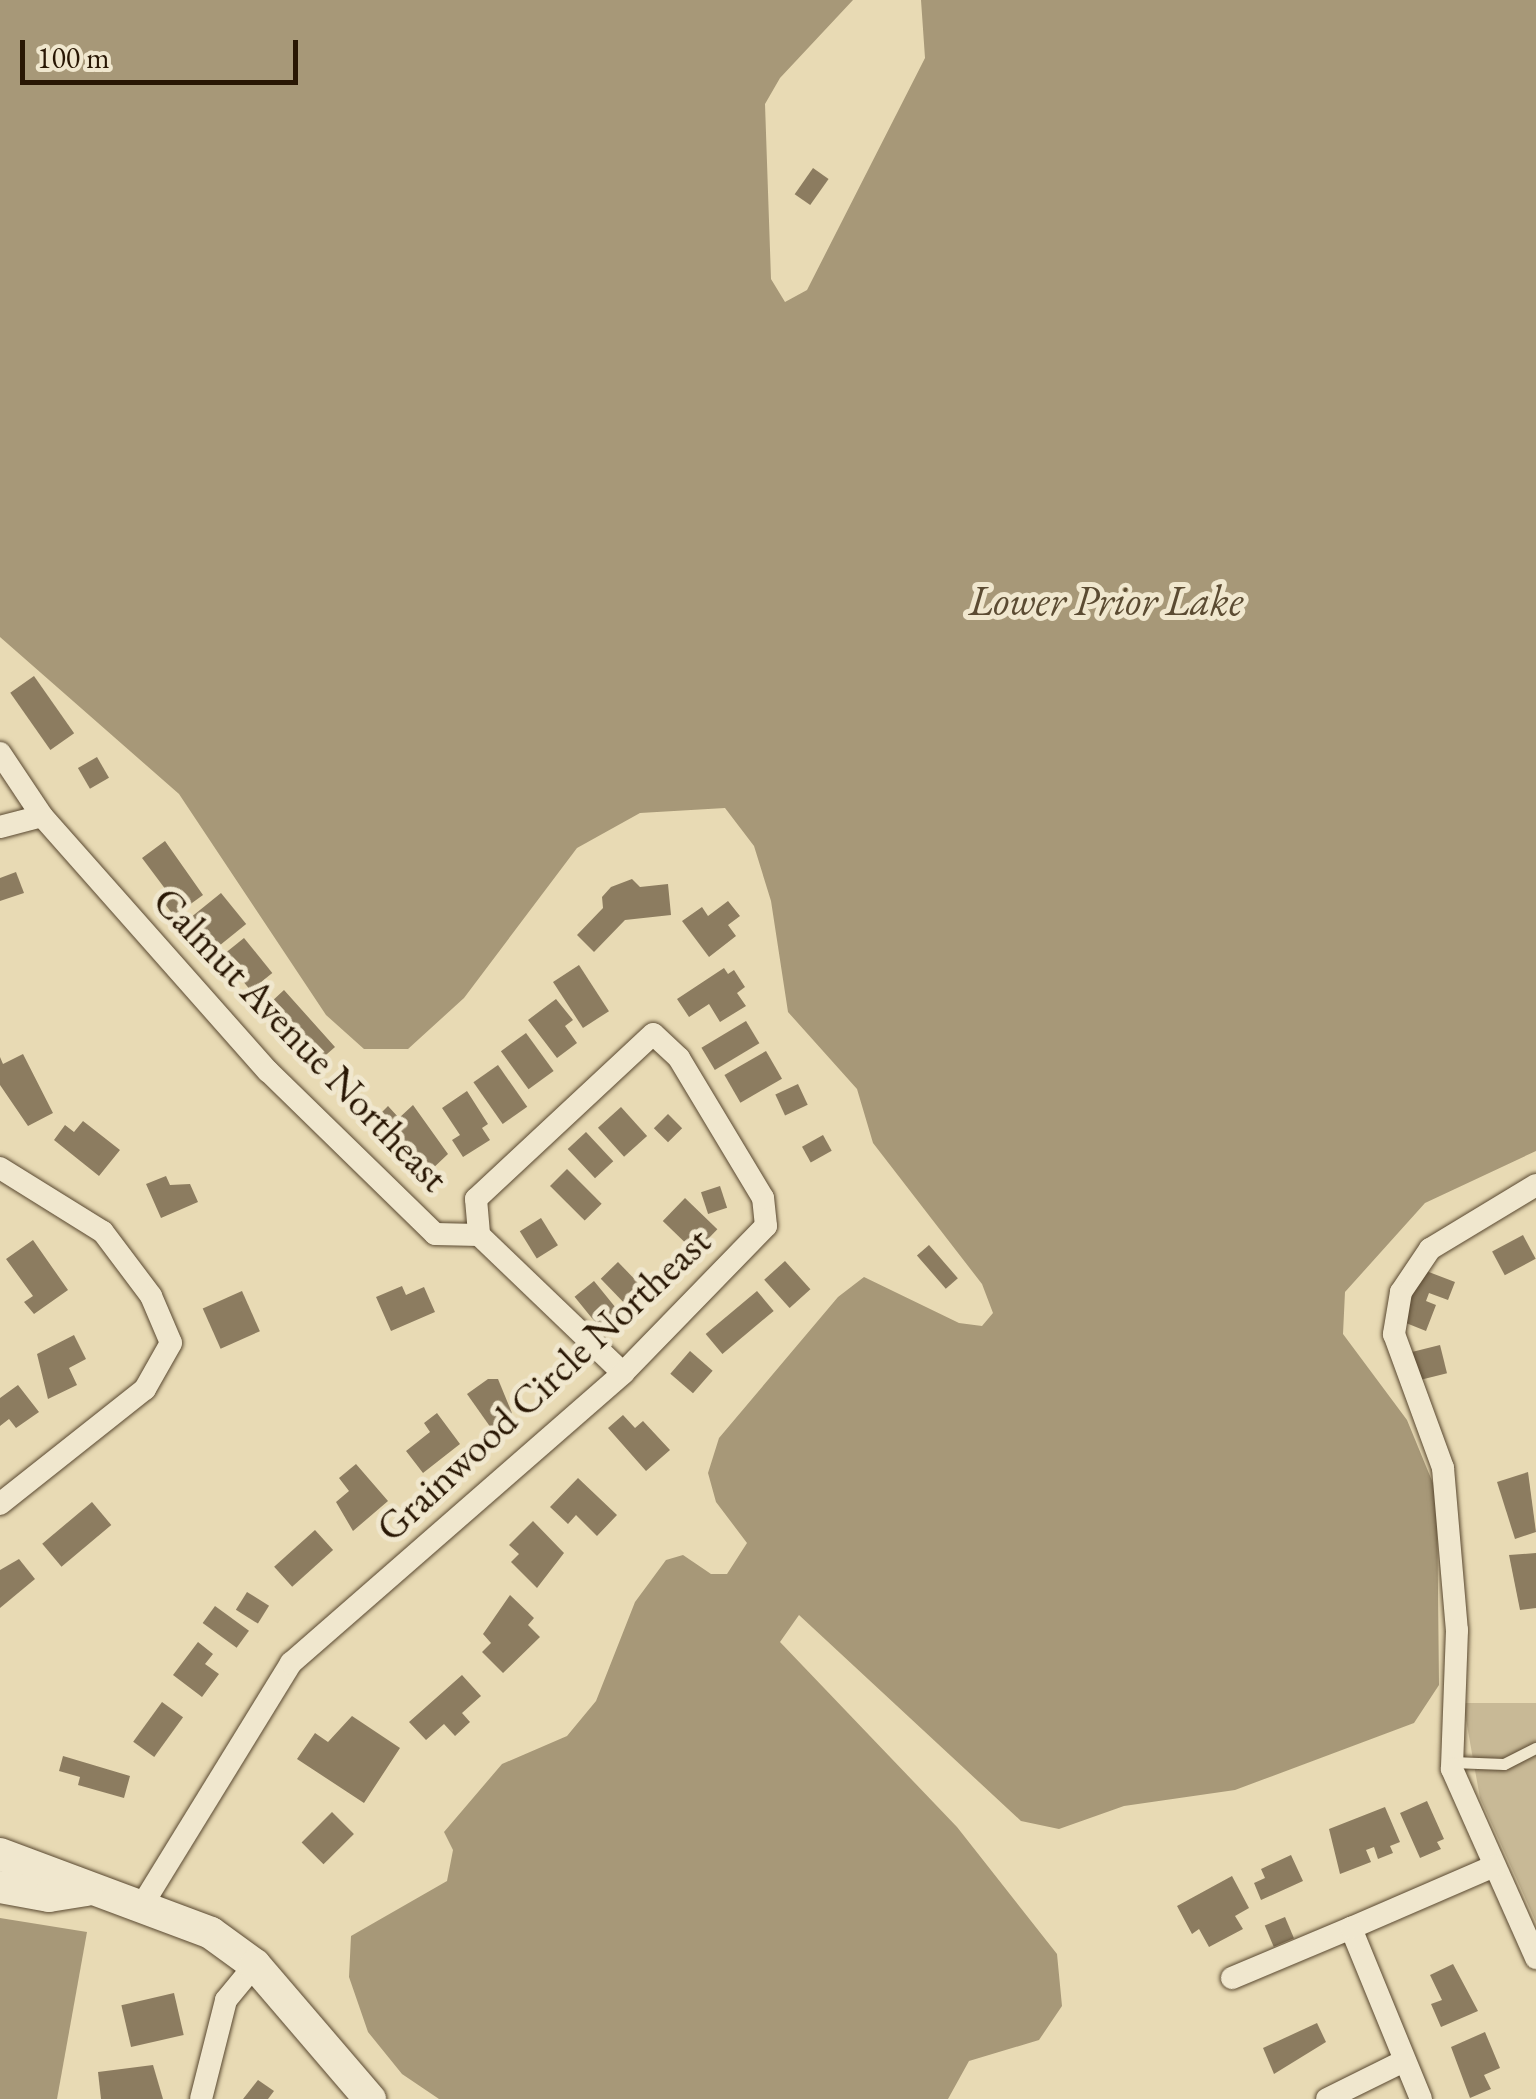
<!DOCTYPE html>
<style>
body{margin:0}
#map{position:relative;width:1536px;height:2099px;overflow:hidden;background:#e8dab4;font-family:"EB Garamond",serif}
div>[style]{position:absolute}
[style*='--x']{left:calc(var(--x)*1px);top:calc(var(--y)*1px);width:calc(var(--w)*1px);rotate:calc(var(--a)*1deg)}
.green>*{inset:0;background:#c8b996}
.water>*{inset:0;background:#a79878}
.building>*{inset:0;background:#8c7c60;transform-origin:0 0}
.roads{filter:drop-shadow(0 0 2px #594830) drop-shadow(0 0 2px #594830)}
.service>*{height:11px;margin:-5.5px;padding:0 5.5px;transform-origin:5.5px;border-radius:5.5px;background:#f0e7ce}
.minor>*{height:22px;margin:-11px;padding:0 11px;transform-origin:11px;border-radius:11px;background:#f0e7ce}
.secondary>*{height:32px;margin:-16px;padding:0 16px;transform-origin:16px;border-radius:16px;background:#f0e7ce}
span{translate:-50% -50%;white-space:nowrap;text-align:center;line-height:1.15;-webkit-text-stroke:10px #f0e7ce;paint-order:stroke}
.street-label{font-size:40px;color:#291704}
.water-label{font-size:42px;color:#5b4b32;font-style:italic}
.scale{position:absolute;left:20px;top:40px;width:278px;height:45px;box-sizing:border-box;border:5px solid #291704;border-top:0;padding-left:12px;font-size:30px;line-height:35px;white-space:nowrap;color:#291704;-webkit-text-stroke:8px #f0e7ce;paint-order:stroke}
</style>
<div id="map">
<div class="green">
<div style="clip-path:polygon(1463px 1703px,1536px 1703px,1536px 1922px,1480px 1798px)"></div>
</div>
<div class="water">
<div style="clip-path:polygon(0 0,853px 0,780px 78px,765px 104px,771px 279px,785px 302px,807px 290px,925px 58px,921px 0,1536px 0,1536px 1151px,1425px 1203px,1345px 1292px,1343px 1334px,1407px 1420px,1437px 1493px,1439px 1685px,1414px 1723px,1235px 1790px,1124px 1806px,1059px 1829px,1021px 1821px,799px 1615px,780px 1642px,957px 1827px,1057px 1954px,1062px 2006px,1039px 2040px,969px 2061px,948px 2099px,439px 2099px,402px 2074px,368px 2032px,349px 1977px,351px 1936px,447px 1881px,453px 1850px,444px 1832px,502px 1764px,567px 1736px,596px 1701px,635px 1602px,666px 1560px,683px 1555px,711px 1574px,727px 1574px,747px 1543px,716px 1502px,708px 1473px,719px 1438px,838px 1297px,864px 1277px,959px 1323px,982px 1326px,993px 1313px,982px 1284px,873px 1143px,857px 1089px,788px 1012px,771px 901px,754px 846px,725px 808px,640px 813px,577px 848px,464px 998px,408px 1049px,364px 1049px,326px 1015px,179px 794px,0 637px)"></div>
<div style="clip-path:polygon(0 1918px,87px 1932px,57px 2099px,0 2099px)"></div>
</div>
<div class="building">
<div style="left:813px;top:168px;width:19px;height:32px;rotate:35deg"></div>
<div style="left:34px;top:676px;width:70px;height:29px;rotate:55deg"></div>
<div style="left:97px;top:757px;width:24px;height:22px;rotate:60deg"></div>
<div style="clip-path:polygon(165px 841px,203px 895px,174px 916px,162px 900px,169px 894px,142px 858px)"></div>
<div style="clip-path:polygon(16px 872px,24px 893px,0 901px,0 878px)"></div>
<div style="clip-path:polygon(632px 879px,640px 887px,668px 884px,671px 915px,625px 920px,594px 952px,577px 935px,603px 908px,602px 897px,611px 887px)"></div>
<div style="left:221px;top:893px;width:40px;height:37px;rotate:51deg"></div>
<div style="clip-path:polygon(728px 901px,740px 916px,728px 925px,736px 936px,709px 957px,682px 921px,702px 907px,708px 916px)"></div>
<div style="left:244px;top:938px;width:45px;height:28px;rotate:51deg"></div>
<div style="left:579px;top:965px;width:55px;height:31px;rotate:57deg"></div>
<div style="clip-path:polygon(724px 968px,728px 974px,734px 970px,745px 987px,737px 993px,746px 1006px,720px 1022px,709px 1004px,689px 1017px,677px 999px)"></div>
<div style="clip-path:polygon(284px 990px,335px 1047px,311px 1068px,267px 1019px,276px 1010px,270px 1003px)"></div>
<div style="clip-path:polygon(556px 999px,573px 1020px,565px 1026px,577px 1043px,557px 1058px,528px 1020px)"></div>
<div style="left:746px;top:1021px;width:26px;height:52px;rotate:59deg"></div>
<div style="left:526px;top:1033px;width:47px;height:31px;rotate:54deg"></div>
<div style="left:766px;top:1051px;width:32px;height:48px;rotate:60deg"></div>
<div style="clip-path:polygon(23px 1054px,53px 1113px,28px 1126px,0 1085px,0 1057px,3px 1064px)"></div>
<div style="left:498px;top:1065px;width:51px;height:30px;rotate:55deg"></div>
<div style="left:798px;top:1084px;width:23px;height:25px;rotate:65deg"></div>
<div style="clip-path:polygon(467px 1091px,488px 1124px,482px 1128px,490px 1140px,463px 1157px,452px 1140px,460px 1135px,442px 1108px)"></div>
<div style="clip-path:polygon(413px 1105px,448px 1154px,429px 1172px,378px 1116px,388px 1106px,399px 1118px)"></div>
<div style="left:621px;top:1107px;width:39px;height:31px;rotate:48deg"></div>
<div style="left:668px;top:1114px;width:20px;height:20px;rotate:45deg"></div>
<div style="clip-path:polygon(83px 1121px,120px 1150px,99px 1176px,54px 1140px,65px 1125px,74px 1132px)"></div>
<div style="left:586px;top:1132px;width:40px;height:25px;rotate:47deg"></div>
<div style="left:823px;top:1135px;width:18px;height:24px;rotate:61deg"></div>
<div style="left:567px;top:1169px;width:49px;height:24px;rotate:45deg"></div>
<div style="clip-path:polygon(166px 1176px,170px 1185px,190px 1184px,198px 1202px,161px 1218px,146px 1184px)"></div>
<div style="left:720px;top:1186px;width:23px;height:20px;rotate:72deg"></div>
<div style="left:685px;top:1198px;width:45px;height:32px;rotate:44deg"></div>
<div style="left:541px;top:1218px;width:32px;height:25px;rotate:58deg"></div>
<div style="left:1523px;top:1235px;width:27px;height:35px;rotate:62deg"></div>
<div style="clip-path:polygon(33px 1240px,68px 1290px,34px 1314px,24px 1302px,33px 1296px,6px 1259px)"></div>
<div style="left:929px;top:1245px;width:44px;height:16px;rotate:49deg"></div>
<div style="left:785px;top:1261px;width:38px;height:28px;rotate:48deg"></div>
<div style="left:618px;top:1262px;width:40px;height:24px;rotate:46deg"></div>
<div style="clip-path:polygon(1421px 1269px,1455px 1282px,1448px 1300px,1429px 1293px,1426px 1301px,1436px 1305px,1426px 1331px,1401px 1321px)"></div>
<div style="left:594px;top:1281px;width:50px;height:25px;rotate:51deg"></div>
<div style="clip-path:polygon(402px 1286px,406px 1295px,424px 1287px,435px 1312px,391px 1331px,376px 1297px)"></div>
<div style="left:242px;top:1291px;width:44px;height:43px;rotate:66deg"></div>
<div style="left:757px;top:1291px;width:26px;height:67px;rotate:50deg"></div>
<div style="clip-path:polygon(74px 1335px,86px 1359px,69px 1368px,77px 1385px,48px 1399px,37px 1354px)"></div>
<div style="left:1440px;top:1345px;width:29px;height:31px;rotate:76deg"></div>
<div style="left:690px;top:1351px;width:30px;height:30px;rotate:41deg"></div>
<div style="clip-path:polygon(488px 1379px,498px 1379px,512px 1413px,491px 1428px,467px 1394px)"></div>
<div style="clip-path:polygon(18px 1385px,39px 1412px,16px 1428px,9px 1419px,0 1426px,0 1398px)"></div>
<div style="clip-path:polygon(437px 1413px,460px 1444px,423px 1473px,406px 1451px,430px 1432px,424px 1423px)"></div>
<div style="clip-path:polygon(623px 1415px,635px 1428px,643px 1421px,670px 1450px,646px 1471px,608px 1428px)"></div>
<div style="clip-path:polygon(356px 1464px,388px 1501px,353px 1531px,336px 1502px,349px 1491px,339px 1478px)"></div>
<div style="clip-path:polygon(1528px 1472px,1536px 1532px,1515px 1539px,1497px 1482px)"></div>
<div style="clip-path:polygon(578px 1478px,617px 1515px,597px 1536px,576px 1515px,568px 1524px,550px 1507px)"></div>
<div style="left:92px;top:1502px;width:30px;height:65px;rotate:50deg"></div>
<div style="clip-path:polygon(533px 1521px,564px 1553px,537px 1588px,511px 1562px,519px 1554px,509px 1545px)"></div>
<div style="left:315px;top:1530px;width:27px;height:55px;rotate:48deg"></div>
<div style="clip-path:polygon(1536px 1553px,1536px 1608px,1520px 1610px,1509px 1555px)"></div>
<div style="clip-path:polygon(19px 1559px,35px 1579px,0 1608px,0 1570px)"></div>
<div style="left:247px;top:1592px;width:26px;height:21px;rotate:32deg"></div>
<div style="clip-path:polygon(510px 1595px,534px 1618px,528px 1625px,540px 1637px,503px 1673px,482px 1652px,491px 1643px,483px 1634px)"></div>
<div style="left:215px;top:1606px;width:42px;height:21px;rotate:36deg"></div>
<div style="clip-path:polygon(198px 1642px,213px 1654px,205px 1664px,219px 1674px,202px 1697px,173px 1675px)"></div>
<div style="clip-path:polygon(462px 1675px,481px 1696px,462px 1713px,470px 1722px,455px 1736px,444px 1724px,426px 1740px,409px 1722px)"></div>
<div style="left:162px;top:1702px;width:26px;height:49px;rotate:36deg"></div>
<div style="clip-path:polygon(352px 1716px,400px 1748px,364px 1803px,297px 1759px,315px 1733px,328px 1742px)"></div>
<div style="clip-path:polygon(63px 1756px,130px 1776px,124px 1798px,78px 1785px,80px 1777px,59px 1771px)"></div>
<div style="clip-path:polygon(1427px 1801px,1444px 1839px,1437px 1842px,1441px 1849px,1420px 1858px,1400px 1813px)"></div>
<div style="clip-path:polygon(1385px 1807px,1400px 1842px,1390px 1846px,1393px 1853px,1378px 1859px,1374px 1847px,1366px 1850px,1371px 1862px,1340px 1874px,1329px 1829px)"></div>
<div style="left:332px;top:1812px;width:31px;height:43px;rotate:45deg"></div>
<div style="clip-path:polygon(1291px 1855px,1303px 1881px,1261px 1900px,1254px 1883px,1265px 1878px,1261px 1869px)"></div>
<div style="clip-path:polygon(1232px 1876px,1249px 1908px,1235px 1916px,1243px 1929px,1209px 1947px,1199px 1929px,1192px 1934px,1177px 1906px)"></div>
<div style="left:1285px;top:1917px;width:23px;height:22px;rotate:67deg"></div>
<div style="clip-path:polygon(1453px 1964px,1478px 2011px,1441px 2027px,1431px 2004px,1442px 2000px,1430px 1975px)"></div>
<div style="left:174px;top:1993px;width:43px;height:54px;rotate:77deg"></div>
<div style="clip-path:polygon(1317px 2023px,1326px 2042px,1274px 2074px,1263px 2048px)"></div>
<div style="clip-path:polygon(1485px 2032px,1500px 2068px,1484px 2075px,1491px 2089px,1470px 2098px,1451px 2047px)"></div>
<div style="clip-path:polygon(153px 2065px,163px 2099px,101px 2099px,98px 2072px)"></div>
<div style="clip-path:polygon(258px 2080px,274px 2091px,268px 2099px,243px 2099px)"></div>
</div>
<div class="roads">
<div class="service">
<div style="--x:1452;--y:1762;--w:52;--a:2.2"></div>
<div style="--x:1504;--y:1764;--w:36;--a:-27"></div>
</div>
<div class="minor">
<div style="--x:0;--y:753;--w:76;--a:56.3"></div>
<div style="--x:42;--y:816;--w:341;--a:48.5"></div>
<div style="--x:268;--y:1071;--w:233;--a:44.3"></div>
<div style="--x:435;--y:1234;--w:44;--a:1.3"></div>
<div style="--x:479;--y:1235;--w:199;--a:43.8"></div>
<div style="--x:0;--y:827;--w:43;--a:-14.7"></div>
<div style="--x:0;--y:1168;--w:121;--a:31.9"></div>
<div style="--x:103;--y:1232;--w:80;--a:53.1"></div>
<div style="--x:151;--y:1296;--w:51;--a:66.9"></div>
<div style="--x:171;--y:1343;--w:53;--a:119.5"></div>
<div style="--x:145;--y:1389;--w:185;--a:141.6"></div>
<div style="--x:1536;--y:1185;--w:124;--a:148.9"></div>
<div style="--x:1430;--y:1249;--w:52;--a:124"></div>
<div style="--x:1401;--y:1292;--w:43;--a:99.5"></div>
<div style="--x:1394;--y:1334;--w:143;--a:69.9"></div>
<div style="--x:1443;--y:1468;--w:163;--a:85.1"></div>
<div style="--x:1457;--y:1630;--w:139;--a:92.1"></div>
<div style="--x:1452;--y:1769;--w:207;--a:66"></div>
<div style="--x:144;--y:1902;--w:281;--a:-58.4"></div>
<div style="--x:291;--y:1663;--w:441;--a:-41.1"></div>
<div style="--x:623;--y:1373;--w:205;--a:-45.8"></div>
<div style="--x:766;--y:1226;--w:28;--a:-96"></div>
<div style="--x:763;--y:1198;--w:163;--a:-121"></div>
<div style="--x:679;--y:1058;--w:35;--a:-137"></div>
<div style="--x:653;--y:1034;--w:242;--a:137"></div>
<div style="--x:476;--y:1199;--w:36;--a:85"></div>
<div style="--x:1232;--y:1978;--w:129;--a:-22.8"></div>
<div style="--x:201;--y:2099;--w:102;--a:-75.8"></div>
<div style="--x:226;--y:2000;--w:45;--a:-50.4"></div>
<div style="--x:1327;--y:2099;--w:86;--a:-26.3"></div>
<div style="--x:1421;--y:2099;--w:185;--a:-112.3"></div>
<div style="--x:1351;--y:1928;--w:156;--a:-23.4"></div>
</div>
<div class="secondary">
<div style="--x:0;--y:1854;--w:225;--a:20.5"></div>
<div style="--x:211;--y:1933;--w:54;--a:36"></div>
<div style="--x:255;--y:1965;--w:177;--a:49.4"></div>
<div style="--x:0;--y:1887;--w:50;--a:10.4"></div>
<div style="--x:49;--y:1896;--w:38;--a:-9"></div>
</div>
</div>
<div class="street-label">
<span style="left:301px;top:1039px;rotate:46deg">Calmut Avenue Northeast</span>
<span style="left:543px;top:1384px;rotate:-43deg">Grainwood Circle Northeast</span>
</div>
<div class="water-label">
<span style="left:1106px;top:601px">Lower Prior Lake</span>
</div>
<div class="scale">100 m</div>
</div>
